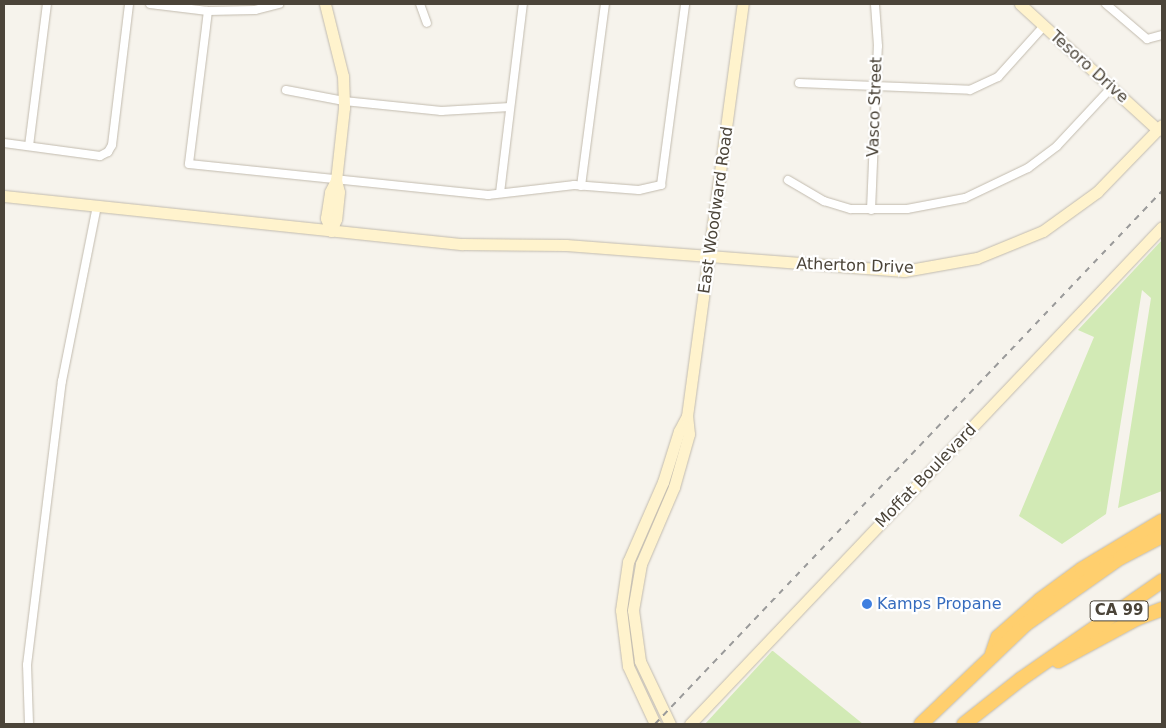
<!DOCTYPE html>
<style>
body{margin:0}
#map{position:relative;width:1166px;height:728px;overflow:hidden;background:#f6f3ec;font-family:"DejaVu Sans",sans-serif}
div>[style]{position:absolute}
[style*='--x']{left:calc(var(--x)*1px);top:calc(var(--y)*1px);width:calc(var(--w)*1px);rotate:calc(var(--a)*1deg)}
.green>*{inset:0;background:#d2eab5}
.roads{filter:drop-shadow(0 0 1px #c2bbae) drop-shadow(0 0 1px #c2bbae)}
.street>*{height:8px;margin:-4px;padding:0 4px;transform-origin:4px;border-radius:4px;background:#fff}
.secondary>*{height:11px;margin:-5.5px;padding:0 5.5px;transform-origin:5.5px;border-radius:5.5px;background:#fff3cd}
.highway>*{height:14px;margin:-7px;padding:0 7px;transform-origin:7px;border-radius:7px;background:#ffcf6e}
.rail>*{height:2px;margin-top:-1px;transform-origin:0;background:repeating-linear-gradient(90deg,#9a9a9a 0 6px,transparent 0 12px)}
.dots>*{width:14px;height:14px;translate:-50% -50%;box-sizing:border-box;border:2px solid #fff;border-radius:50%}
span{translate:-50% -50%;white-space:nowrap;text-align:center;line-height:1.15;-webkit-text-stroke:4.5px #fff;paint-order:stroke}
.shield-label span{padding:1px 4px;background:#fff;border:1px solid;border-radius:4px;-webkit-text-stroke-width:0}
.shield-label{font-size:15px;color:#4b4439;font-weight:700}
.street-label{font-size:16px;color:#4b4439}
.shop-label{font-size:16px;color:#366cbe}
.left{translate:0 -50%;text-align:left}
.frame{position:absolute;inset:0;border:5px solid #4b4439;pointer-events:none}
</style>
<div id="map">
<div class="green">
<div style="clip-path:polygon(1162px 240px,1162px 491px,1118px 508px,1151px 298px,1142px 290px,1106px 514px,1062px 544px,1019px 516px,1094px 337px,1078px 330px)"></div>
<div style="clip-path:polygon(772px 651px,773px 651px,863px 724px,705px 724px)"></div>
</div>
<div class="roads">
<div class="street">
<div style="--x:150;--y:4;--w:58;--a:6.9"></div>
<div style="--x:208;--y:11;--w:47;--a:-1.2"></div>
<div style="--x:255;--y:10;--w:25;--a:-14"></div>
<div style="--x:420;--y:4;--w:20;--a:70"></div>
<div style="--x:1106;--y:4;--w:54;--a:40.5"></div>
<div style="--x:1147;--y:39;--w:16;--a:-15"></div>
<div style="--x:208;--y:11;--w:154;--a:97.1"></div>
<div style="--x:189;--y:164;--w:301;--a:5.9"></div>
<div style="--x:488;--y:195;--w:87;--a:-6.6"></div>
<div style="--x:574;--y:185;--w:65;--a:4.4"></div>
<div style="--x:639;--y:190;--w:23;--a:-13"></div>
<div style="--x:661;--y:185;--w:183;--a:-82.4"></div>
<div style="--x:799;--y:83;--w:171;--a:2.3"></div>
<div style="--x:970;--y:90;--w:31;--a:-25"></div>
<div style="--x:998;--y:77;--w:69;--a:-48"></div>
<div style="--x:286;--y:90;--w:59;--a:10.7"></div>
<div style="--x:344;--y:101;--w:98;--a:5.9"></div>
<div style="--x:441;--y:111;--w:69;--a:-3.3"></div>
<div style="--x:4;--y:143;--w:97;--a:7.7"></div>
<div style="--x:100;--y:156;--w:9;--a:-27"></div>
<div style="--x:108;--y:152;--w:8;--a:-60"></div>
<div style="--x:112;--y:145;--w:142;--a:-83.1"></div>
<div style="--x:29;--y:146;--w:143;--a:-82.8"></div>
<div style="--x:788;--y:180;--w:42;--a:30.3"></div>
<div style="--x:824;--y:201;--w:28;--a:17"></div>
<div style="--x:851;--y:209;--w:56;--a:0"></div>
<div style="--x:907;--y:209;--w:59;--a:-10.7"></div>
<div style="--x:965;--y:198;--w:70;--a:-25.5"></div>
<div style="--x:1028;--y:168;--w:36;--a:-37"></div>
<div style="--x:1057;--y:146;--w:81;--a:-47"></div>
<div style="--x:581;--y:186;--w:184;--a:-82.5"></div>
<div style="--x:500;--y:193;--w:190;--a:-83.1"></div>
<div style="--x:871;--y:210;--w:164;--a:-87.6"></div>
<div style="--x:878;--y:46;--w:42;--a:-94.1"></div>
<div style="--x:29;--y:724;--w:59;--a:-91.9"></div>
<div style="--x:27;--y:665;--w:286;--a:-83"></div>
<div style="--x:62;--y:381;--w:178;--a:-78.7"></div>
</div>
<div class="secondary">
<div style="--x:325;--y:4;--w:74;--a:76"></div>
<div style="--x:343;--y:76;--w:32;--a:88"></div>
<div style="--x:344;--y:108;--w:72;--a:96.3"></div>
<div style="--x:336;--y:180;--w:12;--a:76"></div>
<div style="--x:339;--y:192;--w:27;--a:96"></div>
<div style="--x:336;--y:219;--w:13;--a:113"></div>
<div style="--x:1020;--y:4;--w:187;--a:42.4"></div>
<div style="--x:4;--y:196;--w:461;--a:6"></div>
<div style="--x:462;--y:244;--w:104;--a:0.6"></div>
<div style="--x:566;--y:245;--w:339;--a:4.4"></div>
<div style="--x:904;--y:271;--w:74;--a:-10.1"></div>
<div style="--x:977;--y:258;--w:71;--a:-22.2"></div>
<div style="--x:1043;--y:231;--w:67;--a:-35.8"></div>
<div style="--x:1097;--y:192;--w:93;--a:-45.9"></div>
<div style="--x:331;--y:231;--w:14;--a:-111"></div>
<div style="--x:326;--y:218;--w:26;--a:-81"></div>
<div style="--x:330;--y:192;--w:13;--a:-63"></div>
<div style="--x:655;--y:724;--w:64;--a:-115"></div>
<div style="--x:628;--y:666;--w:56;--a:-97.1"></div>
<div style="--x:621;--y:610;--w:49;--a:-81.7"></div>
<div style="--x:628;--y:562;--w:87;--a:-66.4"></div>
<div style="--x:663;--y:482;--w:53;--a:-72.6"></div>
<div style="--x:679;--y:431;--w:17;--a:-62"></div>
<div style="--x:670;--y:724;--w:70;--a:-115.5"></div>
<div style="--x:640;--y:661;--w:51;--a:-97.8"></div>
<div style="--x:633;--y:610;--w:47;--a:-80.1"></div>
<div style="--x:641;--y:564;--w:84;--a:-66.8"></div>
<div style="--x:674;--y:487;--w:55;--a:-74.2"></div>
<div style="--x:689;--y:434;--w:18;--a:-96"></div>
<div style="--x:687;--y:416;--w:416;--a:-82.3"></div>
<div style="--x:690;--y:724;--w:685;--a:-46.48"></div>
</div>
<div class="highway">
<div style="--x:992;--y:654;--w:18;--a:-71"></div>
<div style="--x:998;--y:637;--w:56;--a:-41.4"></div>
<div style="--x:1040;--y:600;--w:52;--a:-36.4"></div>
<div style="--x:1082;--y:569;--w:93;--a:-31"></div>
<div style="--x:1058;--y:661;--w:89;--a:-28.3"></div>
<div style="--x:1136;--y:619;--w:28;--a:-21"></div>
<div style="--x:921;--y:724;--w:145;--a:-43.6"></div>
<div style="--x:1026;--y:624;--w:115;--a:-35.1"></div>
<div style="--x:1120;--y:558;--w:47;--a:-27.6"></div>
<div style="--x:964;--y:724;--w:73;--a:-38.3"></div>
<div style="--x:1021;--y:679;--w:172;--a:-34.8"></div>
</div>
</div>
<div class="rail">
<div style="--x:655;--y:724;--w:736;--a:-46.43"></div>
</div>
<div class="dots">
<div style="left:867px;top:604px;background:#3f7fe0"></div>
</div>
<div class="shield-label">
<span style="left:1119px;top:611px">CA 99</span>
</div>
<div class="street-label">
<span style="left:1089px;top:67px;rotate:42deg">Tesoro Drive</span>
<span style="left:875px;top:107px;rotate:-88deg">Vasco Street</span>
<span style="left:716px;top:210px;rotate:-82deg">East Woodward Road</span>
<span style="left:855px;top:266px;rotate:2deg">Atherton Drive</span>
<span style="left:926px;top:476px;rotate:-46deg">Moffat Boulevard</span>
</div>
<div class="shop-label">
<span class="left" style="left:877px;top:604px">Kamps Propane</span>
</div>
<div class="frame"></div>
</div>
